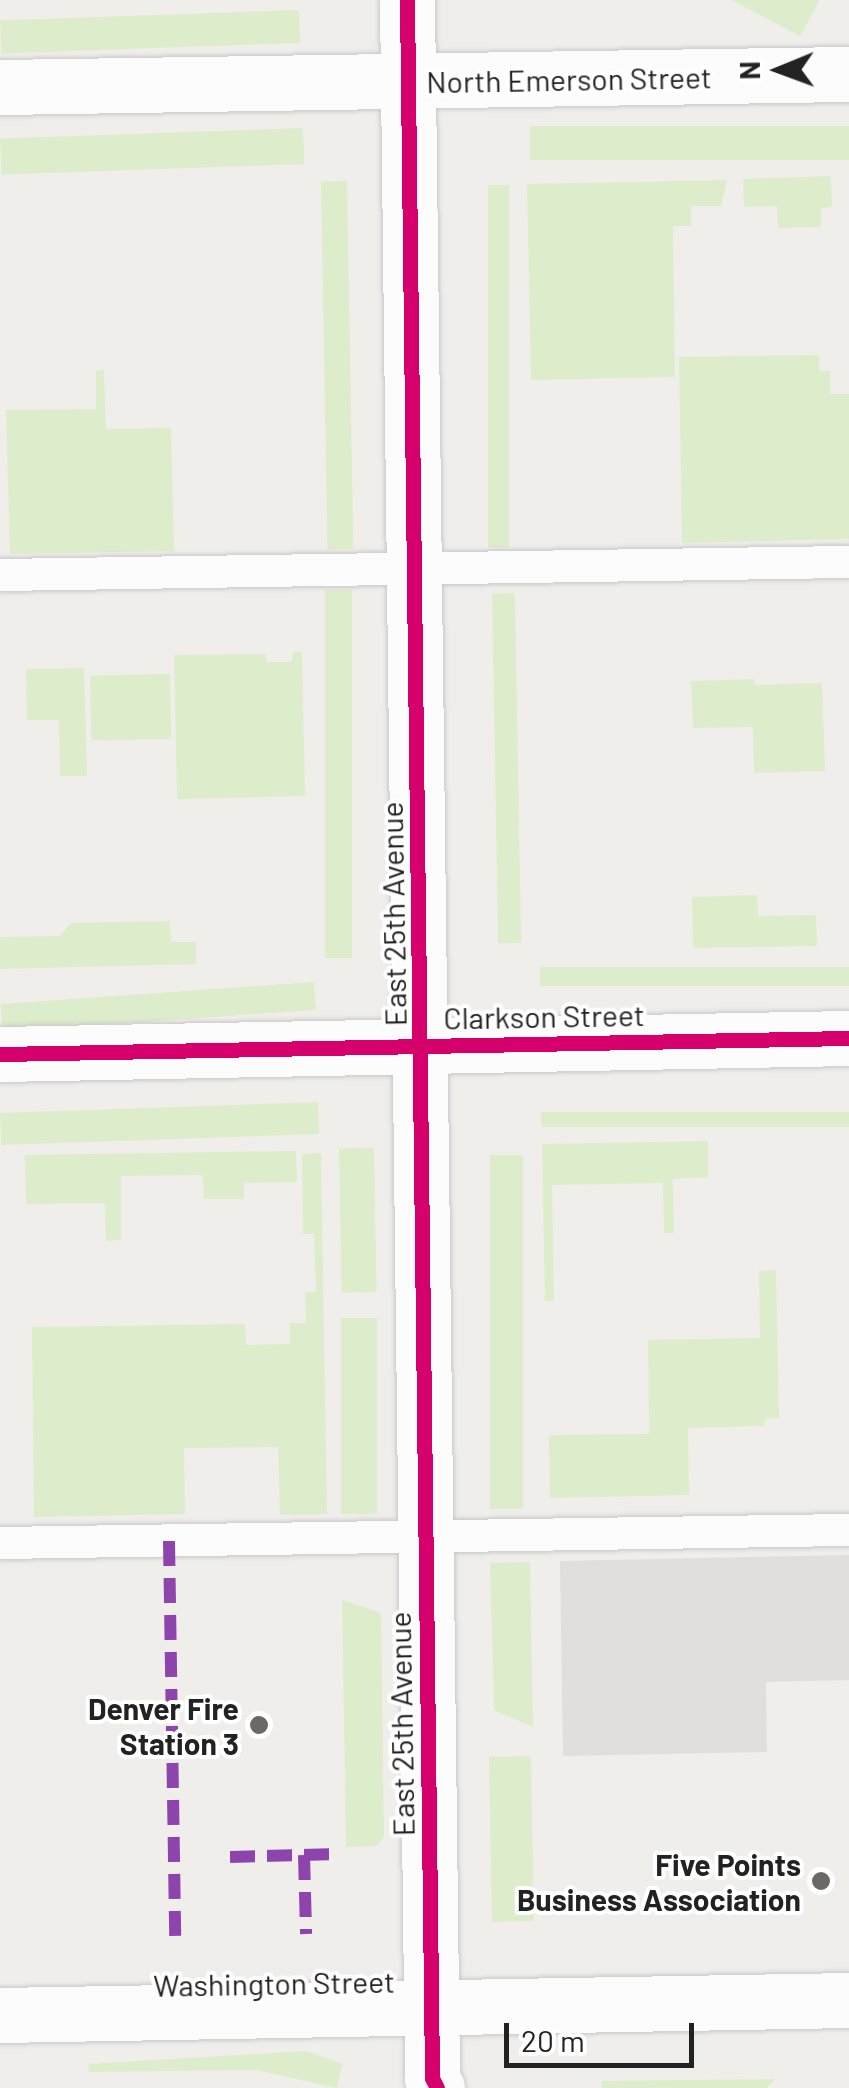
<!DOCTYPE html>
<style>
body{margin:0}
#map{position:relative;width:849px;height:2088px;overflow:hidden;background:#f0eeeb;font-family:Barlow,sans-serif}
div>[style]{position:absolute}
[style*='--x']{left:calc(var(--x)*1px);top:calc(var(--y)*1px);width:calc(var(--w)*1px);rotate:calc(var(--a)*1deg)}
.grass>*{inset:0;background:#ddeccb;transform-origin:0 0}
.parking>*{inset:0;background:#e0dfde}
.roads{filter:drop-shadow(0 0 2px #c9c8c7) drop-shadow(0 0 2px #c9c8c7)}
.service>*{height:32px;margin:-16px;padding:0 16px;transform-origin:16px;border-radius:16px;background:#fdfcfc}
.minor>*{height:55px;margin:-27.5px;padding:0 27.5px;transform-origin:27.5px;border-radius:27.5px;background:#fdfcfc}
.tertiary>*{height:55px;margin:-27.5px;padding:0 27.5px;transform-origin:27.5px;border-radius:27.5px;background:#fdfcfc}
.quiet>*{height:12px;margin-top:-6px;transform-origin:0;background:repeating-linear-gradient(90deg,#8e44ad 0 25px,transparent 0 37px)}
.cycleway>*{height:15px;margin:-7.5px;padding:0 7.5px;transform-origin:7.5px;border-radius:7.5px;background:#d6006c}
.dots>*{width:28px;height:28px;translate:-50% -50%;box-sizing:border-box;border:5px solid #fff;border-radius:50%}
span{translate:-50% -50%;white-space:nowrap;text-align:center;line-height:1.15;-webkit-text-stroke:8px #fff;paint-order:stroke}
.street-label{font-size:30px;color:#222}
.poi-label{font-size:30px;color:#222;font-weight:700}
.right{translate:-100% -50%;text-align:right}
.north{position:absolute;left:729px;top:20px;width:100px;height:100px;-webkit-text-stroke:8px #fff;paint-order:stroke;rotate:269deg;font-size:28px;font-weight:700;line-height:40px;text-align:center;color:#222}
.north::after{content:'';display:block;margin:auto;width:35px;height:45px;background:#222;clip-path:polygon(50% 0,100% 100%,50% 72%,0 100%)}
.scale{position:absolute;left:504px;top:2023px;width:190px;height:45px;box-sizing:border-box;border:5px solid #222;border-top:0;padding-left:12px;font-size:30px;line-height:35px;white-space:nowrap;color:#222;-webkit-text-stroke:8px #fff;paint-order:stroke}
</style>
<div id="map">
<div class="grass">
<div style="left:819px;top:1px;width:40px;height:296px;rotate:118deg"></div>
<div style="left:299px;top:10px;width:33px;height:299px;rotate:88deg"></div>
<div style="left:849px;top:126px;width:34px;height:319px;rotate:90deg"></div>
<div style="left:303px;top:128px;width:36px;height:303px;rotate:88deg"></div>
<div style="clip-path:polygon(831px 176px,832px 207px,821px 208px,821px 227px,778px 228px,777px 206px,744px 207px,743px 179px)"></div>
<div style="clip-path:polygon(727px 180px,721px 206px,691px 206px,691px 226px,673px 226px,675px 377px,531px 380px,527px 184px)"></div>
<div style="left:347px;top:181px;width:368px;height:26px;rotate:89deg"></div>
<div style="left:488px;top:185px;width:21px;height:362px"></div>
<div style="clip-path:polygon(819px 355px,819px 371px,830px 371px,830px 394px,849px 394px,849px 539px,682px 543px,679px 357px)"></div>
<div style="clip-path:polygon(104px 370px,106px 429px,171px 428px,174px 551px,10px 554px,6px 410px,96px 409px,96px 371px)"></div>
<div style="left:325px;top:590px;width:27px;height:368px"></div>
<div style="left:515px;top:593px;width:350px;height:23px;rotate:89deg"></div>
<div style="clip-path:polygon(293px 652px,302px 652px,305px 796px,177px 799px,174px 655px,266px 654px,266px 662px,292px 662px)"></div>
<div style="clip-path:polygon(84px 668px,87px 776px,60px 776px,59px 720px,27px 720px,26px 669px)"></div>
<div style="left:170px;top:674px;width:65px;height:80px;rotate:89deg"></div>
<div style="clip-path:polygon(754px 679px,755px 685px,822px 683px,825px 771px,754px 773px,753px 727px,693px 728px,691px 681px)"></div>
<div style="clip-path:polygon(757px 895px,758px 916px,816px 915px,817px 946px,693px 948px,692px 897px)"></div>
<div style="clip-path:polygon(170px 921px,171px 942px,196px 942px,196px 964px,0 969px,0 937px,60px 936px,71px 923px)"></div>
<div style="left:849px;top:967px;width:19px;height:309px;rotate:90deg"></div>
<div style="left:314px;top:982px;width:28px;height:314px;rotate:86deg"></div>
<div style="left:318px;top:1102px;width:32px;height:318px;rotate:88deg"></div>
<div style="left:849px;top:1112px;width:15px;height:308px;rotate:90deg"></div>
<div style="clip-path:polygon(708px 1141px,708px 1177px,673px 1179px,674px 1233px,664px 1233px,663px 1183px,552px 1185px,554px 1301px,545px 1301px,542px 1144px)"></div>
<div style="left:374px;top:1148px;width:144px;height:35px;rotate:89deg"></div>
<div style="clip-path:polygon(296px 1151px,297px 1182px,244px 1183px,244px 1199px,204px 1199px,203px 1175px,121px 1176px,121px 1240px,106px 1241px,105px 1203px,26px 1204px,25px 1155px)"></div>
<div style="clip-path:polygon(321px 1153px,327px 1514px,280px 1515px,278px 1447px,184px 1448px,185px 1514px,34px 1517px,32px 1327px,245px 1324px,246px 1345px,290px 1344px,290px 1323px,306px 1323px,305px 1292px,316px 1292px,314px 1234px,303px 1234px,302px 1154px)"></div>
<div style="left:490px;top:1155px;width:33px;height:354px"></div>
<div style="clip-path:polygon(776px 1270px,779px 1418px,765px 1419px,765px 1426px,688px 1428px,689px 1495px,550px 1498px,549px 1435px,649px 1434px,648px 1340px,760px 1338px,759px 1271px)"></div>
<div style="left:341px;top:1318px;width:36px;height:196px"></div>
<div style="clip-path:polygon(530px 1562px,533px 1727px,494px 1710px,490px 1563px)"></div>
<div style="clip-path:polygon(342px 1600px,381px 1613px,384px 1837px,377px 1846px,346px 1847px)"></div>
<div style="left:531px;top:1756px;width:165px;height:42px;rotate:89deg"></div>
<div style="clip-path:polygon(307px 2051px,342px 2064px,337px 2088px,256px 2070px,89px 2072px,88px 2064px)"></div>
<div style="clip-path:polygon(775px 2079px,767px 2088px,602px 2088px,601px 2081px)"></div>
</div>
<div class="parking">
<div style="clip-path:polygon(849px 1555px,849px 1680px,766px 1682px,767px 1752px,563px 1756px,560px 1561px)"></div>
</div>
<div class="roads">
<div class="service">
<div style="--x:0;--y:575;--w:849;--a:-0.88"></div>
<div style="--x:0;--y:1543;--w:849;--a:-0.88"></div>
</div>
<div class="minor">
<div style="--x:407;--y:0;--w:2078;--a:89.31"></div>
<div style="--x:432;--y:2078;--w:11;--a:63"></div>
<div style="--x:0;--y:87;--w:849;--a:-0.88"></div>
<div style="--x:0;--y:1054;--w:849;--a:-1.08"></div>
</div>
<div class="tertiary">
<div style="--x:0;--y:2015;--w:849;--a:-1.01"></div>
</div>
</div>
<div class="quiet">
<div style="--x:169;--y:1541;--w:395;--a:89.1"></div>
<div style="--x:304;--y:1855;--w:79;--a:88.5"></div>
<div style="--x:230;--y:1857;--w:108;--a:-1.6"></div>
</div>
<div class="cycleway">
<div style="--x:407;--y:0;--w:2078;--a:89.31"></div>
<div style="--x:432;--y:2078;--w:11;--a:63"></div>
<div style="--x:0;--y:1054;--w:849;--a:-1.08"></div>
</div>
<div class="dots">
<div style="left:259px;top:1725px;background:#6a6968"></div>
<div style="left:821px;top:1881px;background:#6a6968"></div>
</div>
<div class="street-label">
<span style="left:569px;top:79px;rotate:-1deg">North Emerson Street</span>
<span style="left:393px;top:914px;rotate:-91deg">East 25th Avenue</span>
<span style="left:544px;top:1016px;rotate:-1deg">Clarkson Street</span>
<span style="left:401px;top:1724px;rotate:-91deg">East 25th Avenue</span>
<span style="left:274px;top:1983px;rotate:-1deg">Washington Street</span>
</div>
<div class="poi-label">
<span class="right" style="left:239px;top:1725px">Denver Fire<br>Station 3</span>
<span class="right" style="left:801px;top:1881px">Five Points<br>Business Association</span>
</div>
<div class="north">N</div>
<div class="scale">20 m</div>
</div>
